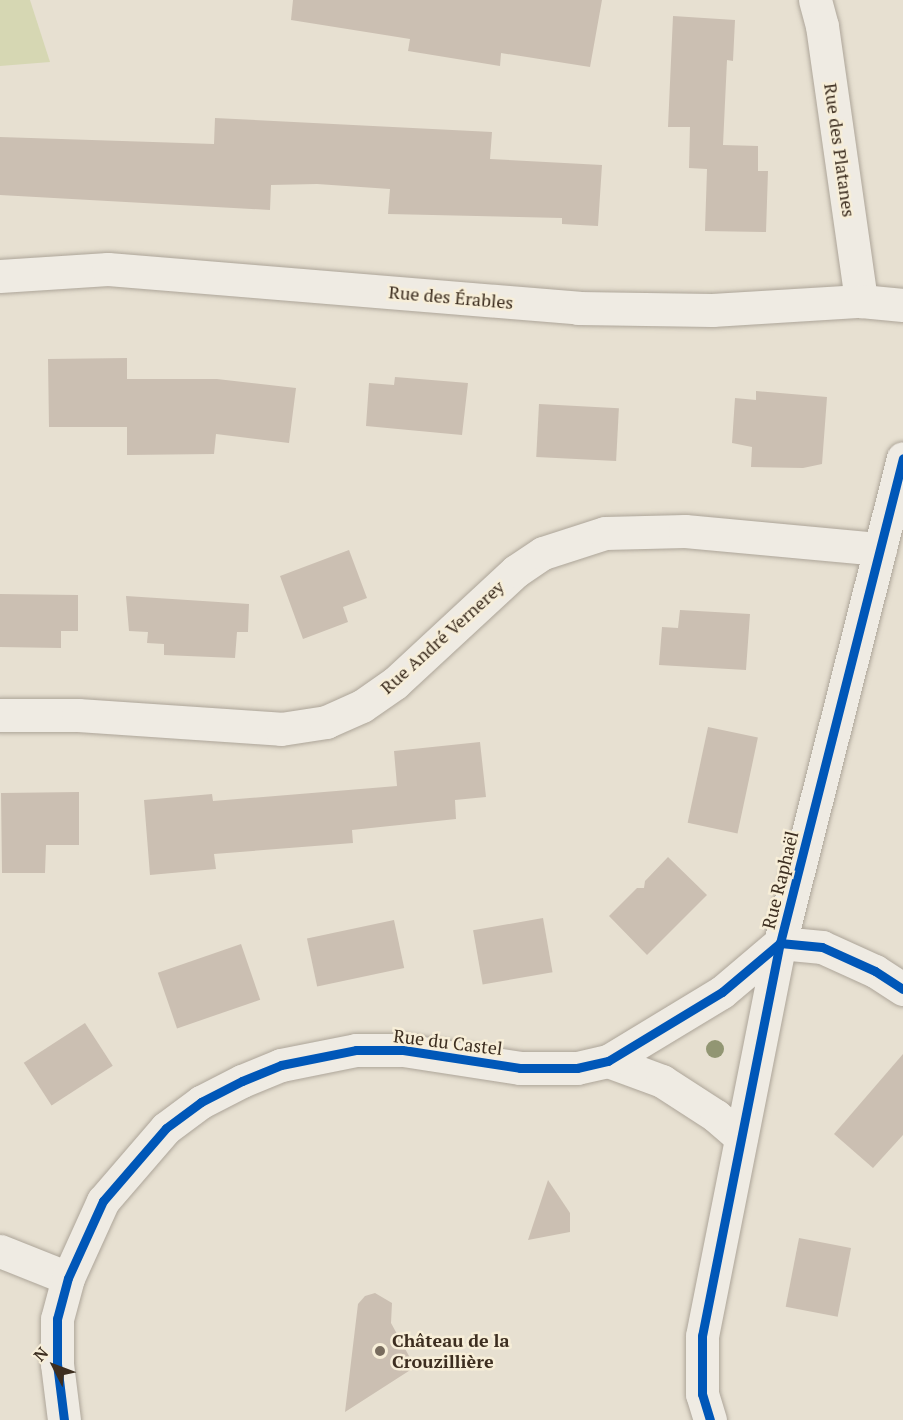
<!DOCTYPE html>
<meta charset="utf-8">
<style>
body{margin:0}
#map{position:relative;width:903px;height:1420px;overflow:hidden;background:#e7e0d1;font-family:"PT Serif",serif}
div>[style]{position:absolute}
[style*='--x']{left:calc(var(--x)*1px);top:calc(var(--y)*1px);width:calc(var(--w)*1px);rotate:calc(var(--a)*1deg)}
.green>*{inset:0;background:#d6d7b3}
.building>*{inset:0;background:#cbbfb2;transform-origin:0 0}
.roads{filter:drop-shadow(0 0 2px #ada599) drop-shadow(0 0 2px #ada599)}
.street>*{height:33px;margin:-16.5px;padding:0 16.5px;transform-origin:16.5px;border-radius:16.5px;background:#efebe3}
.cycleway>*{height:9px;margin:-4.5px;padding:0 4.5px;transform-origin:4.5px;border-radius:4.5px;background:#0057b8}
.trees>*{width:18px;height:18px;margin:-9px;border-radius:50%;background:#929673}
.dots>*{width:16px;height:16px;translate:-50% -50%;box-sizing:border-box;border:3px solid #f7eed8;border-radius:50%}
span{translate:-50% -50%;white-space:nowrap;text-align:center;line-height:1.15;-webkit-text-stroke:5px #f7eed8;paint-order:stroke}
.street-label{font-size:18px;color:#3d2e20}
.poi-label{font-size:18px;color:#3d2e20;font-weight:700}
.left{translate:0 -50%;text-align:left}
.north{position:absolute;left:24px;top:1336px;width:60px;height:60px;-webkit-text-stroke:4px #f7eed8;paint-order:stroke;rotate:312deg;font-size:16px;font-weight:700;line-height:24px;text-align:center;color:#3d2e20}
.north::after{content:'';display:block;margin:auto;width:21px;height:27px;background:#3d2e20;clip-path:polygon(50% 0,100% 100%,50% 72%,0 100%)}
</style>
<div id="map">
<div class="green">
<div style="clip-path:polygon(0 0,30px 0,50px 62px,0 66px)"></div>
</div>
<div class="building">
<div style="clip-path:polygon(293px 0,602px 0,590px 67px,501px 53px,500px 66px,408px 51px,410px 39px,291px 20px)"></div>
<div style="clip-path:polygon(673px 16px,735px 20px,733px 61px,727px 60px,723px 145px,758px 146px,758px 171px,768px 171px,766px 232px,705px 231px,707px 169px,689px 168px,690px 127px,668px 127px)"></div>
<div style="clip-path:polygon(215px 118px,492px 132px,490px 159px,602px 165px,598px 226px,562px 224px,562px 218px,388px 214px,390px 189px,317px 184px,271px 185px,270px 210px,0 195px,0 137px,214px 144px)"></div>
<div style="clip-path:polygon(127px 358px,127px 379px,217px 379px,296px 388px,289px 443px,216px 434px,214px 454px,127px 455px,127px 427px,49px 427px,48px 359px)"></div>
<div style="clip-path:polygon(395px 377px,468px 383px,462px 435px,366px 426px,369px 383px,394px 385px)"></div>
<div style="clip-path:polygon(756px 391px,827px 397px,822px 464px,803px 468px,751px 467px,752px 447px,732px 443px,735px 398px,756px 400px)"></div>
<div style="left:539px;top:404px;width:80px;height:53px;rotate:3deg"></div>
<div style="clip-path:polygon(349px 550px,367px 598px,343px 607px,348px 622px,303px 639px,280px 576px)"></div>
<div style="clip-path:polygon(0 594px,78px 595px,78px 631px,61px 631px,61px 648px,0 647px)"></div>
<div style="clip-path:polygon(126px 596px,249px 604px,248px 632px,237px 632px,235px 658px,164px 655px,164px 644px,147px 643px,148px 632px,129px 631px)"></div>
<div style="clip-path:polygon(680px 610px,750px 614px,746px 670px,659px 665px,662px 627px,678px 628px)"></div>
<div style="left:708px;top:727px;width:51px;height:98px;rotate:12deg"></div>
<div style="clip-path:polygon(480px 742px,486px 797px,455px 800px,456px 819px,352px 830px,353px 843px,214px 854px,216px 869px,150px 875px,144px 800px,212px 794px,213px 801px,397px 786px,394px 751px)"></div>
<div style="clip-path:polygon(79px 792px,79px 845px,46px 845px,45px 873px,2px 873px,1px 793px)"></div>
<div style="clip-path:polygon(668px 857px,707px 895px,647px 955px,609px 916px,637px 888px,644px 888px,645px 881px)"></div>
<div style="left:543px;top:918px;width:55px;height:71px;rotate:80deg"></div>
<div style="left:394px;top:920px;width:49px;height:89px;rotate:78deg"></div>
<div style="left:241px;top:944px;width:59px;height:88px;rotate:71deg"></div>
<div style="left:85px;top:1023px;width:51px;height:73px;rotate:57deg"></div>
<div style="clip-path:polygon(903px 1054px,903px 1135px,873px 1168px,834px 1134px)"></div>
<div style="clip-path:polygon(548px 1180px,570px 1213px,570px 1232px,528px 1240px)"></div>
<div style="left:799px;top:1238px;width:53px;height:70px;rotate:11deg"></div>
<div style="clip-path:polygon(375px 1293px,392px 1303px,391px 1323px,415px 1367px,345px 1412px,358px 1304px,365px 1296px)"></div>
</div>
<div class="roads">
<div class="street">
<div style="--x:815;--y:0;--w:27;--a:75"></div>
<div style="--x:822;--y:26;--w:278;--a:81.9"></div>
<div style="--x:0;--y:276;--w:108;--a:-3.7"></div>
<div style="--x:108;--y:269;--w:472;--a:4.7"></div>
<div style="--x:578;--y:308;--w:134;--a:0.9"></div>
<div style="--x:712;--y:310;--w:149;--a:-3.5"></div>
<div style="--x:861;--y:301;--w:42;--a:5.4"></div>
<div style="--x:0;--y:715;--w:78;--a:0"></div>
<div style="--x:78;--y:715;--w:203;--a:3.9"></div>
<div style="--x:281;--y:729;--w:46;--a:-8.8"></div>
<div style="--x:326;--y:722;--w:39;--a:-24"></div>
<div style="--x:362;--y:706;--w:40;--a:-34.9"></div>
<div style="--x:395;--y:683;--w:165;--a:-42.8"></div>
<div style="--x:516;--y:571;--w:32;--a:-34"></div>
<div style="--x:543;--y:553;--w:65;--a:-17.9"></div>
<div style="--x:605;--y:533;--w:80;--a:-1.4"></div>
<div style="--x:685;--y:531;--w:196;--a:5.3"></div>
<div style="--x:608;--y:1061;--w:58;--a:20.3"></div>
<div style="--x:662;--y:1081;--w:64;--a:32.9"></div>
<div style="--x:716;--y:1116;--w:33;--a:41"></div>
<div style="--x:0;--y:1251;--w:73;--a:21.7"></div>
<div style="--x:64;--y:1420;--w:56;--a:-97.1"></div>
<div style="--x:57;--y:1364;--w:45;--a:-90"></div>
<div style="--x:57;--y:1319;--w:42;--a:-75"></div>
<div style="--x:68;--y:1278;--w:85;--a:-65.6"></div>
<div style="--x:103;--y:1201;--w:96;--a:-49.2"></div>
<div style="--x:166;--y:1128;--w:44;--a:-36.6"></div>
<div style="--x:201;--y:1102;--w:46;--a:-27.1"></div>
<div style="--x:242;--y:1081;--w:42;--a:-22.3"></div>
<div style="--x:281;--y:1065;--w:76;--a:-11.3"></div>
<div style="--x:356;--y:1050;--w:47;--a:0"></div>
<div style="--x:403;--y:1050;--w:118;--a:8.7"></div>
<div style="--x:520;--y:1068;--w:57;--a:0"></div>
<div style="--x:577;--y:1068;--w:32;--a:-13"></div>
<div style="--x:608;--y:1061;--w:133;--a:-31.2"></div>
<div style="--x:722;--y:992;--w:76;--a:-40.2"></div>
<div style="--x:780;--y:943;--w:42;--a:5.4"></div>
<div style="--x:822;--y:947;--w:58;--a:24.4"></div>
<div style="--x:875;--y:971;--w:33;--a:33"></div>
<div style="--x:710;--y:1420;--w:27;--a:-107"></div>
<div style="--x:702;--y:1394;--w:58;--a:-90"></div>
<div style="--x:702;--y:1336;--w:401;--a:-78.8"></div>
<div style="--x:780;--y:943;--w:500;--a:-75.77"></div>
</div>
</div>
<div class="cycleway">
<div style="--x:64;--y:1420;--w:56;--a:-97.1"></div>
<div style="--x:57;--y:1364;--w:45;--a:-90"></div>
<div style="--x:57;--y:1319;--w:42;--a:-75"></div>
<div style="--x:68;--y:1278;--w:85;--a:-65.6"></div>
<div style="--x:103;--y:1201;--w:96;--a:-49.2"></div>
<div style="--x:166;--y:1128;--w:44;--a:-36.6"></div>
<div style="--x:201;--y:1102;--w:46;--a:-27.1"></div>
<div style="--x:242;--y:1081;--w:42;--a:-22.3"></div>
<div style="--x:281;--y:1065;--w:76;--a:-11.3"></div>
<div style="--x:356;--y:1050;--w:47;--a:0"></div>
<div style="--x:403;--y:1050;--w:118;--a:8.7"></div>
<div style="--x:520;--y:1068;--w:57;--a:0"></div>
<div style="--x:577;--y:1068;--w:32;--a:-13"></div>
<div style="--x:608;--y:1061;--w:133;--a:-31.2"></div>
<div style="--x:722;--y:992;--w:76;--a:-40.2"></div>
<div style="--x:780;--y:943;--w:42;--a:5.4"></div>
<div style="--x:822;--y:947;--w:58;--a:24.4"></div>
<div style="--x:875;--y:971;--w:33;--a:33"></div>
<div style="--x:710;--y:1420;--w:27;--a:-107"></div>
<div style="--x:702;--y:1394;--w:58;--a:-90"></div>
<div style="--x:702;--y:1336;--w:401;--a:-78.8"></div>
<div style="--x:780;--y:943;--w:500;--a:-75.77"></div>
</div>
<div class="trees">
<div style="left:715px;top:1049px"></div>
</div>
<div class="dots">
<div style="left:380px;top:1351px;background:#786c5e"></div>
</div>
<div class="street-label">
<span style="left:840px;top:150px;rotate:82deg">Rue des Platanes</span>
<span style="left:451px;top:297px;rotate:5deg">Rue des Érables</span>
<span style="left:442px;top:637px;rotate:-42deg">Rue André Vernerey</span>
<span style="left:780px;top:880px;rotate:-76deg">Rue Raphaël</span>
<span style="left:448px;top:1042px;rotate:7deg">Rue du Castel</span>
</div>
<div class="poi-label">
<span class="left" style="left:392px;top:1351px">Château de la<br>Crouzillière</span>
</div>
<div class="north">N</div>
</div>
